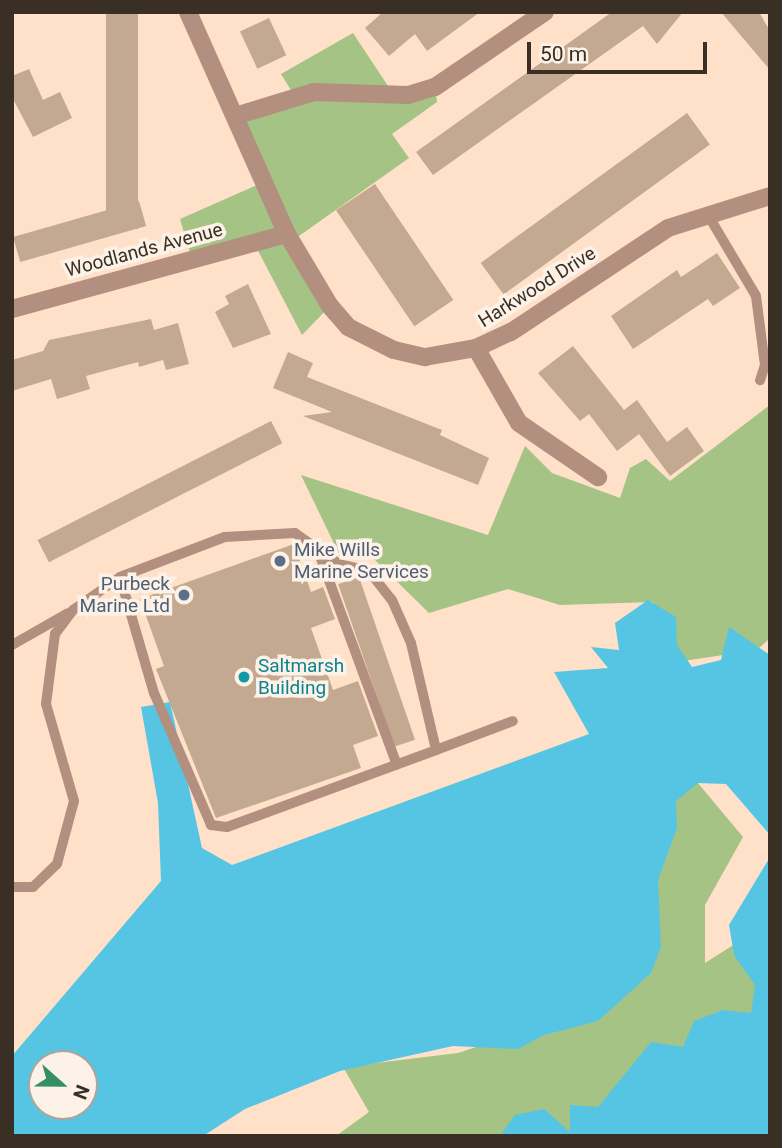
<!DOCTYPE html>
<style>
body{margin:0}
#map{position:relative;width:782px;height:1148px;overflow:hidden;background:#fee1c8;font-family:Roboto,sans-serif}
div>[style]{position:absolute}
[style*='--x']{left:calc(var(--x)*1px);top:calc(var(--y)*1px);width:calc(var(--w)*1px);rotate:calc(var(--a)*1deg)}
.green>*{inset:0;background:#a4c384}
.water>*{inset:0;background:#55c5e3}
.building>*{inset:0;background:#c4a991;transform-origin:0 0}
.lane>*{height:10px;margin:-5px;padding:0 5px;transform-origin:5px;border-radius:5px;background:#b38f80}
.street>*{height:18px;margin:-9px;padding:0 9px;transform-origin:9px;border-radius:9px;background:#b38f80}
.dots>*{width:19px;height:19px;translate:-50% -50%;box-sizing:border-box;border:4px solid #fdf2e8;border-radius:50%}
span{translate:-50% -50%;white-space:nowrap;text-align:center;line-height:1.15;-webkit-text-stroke:7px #fdf2e8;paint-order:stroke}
.street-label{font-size:19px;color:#3a2f25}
.service-label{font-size:19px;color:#4e5e75}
.left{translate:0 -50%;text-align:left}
.right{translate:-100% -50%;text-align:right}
.culture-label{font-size:19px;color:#0d838f}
.frame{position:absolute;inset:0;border:14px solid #3a2f25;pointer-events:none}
.north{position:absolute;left:28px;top:1050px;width:70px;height:70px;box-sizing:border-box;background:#fdf2e8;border:2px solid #afa49a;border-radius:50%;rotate:111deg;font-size:19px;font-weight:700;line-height:28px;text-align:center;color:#3a2f25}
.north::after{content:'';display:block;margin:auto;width:24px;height:32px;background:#348f65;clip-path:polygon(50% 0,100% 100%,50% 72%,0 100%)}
.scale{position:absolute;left:527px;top:42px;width:180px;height:32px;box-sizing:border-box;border:4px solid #3a2f25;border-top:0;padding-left:9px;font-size:21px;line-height:24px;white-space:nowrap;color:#3a2f25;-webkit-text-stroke:5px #fdf2e8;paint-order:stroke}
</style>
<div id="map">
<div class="green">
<div style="clip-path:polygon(353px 33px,394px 95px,435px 87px,437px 102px,392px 134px,409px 158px,292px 241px,330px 306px,302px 335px,254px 243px,192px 259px,180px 219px,264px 182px,235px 116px,294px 95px,281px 74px)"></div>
<div style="clip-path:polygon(770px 405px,770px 638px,757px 650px,663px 664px,653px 602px,560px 605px,508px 589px,429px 613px,373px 558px,356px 552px,341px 558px,301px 475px,488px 535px,525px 446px,552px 473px,620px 498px,630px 468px,646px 459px,670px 481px)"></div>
<div style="clip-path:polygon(692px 776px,743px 837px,705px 905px,705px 963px,757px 930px,770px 1136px,336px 1136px,369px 1112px,343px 1067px,458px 1053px,604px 1005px,649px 805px)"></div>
</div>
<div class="water">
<div style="clip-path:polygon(evenodd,648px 600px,676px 617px,677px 645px,692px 667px,721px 660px,729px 627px,770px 655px,770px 835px,726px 784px,698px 783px,676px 801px,677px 828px,658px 880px,661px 947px,651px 973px,598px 1021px,544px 1035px,518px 1049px,453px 1046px,340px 1071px,245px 1109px,203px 1136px,12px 1136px,12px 1056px,161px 881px,158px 803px,141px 707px,170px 702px,202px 848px,232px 865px,589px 734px,554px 672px,608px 668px,591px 647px,619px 650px,615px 623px,648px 600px,42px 1064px,84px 1064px,84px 1106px,42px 1106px,42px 1064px)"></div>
<div style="clip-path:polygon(770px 857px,770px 1136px,500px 1136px,515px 1115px,544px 1109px,570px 1132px,570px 1105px,598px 1107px,651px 1042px,683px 1047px,694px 1021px,723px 1010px,751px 1013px,755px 985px,734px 955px,729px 925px)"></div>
</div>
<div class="building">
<div style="left:106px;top:12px;width:32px;height:217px"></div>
<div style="clip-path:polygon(383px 12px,480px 12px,427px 51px,415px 34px,389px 56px,365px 28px)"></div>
<div style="clip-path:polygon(612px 12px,683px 12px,657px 44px,643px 26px,433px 175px,416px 152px)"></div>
<div style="clip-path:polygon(721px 12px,759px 12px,770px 31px,770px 70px)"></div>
<div style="left:269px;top:18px;width:41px;height:32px;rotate:65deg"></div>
<div style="clip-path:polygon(29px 69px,43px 100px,60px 92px,72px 118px,33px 137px,12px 97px,12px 76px)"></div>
<div style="left:687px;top:113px;width:39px;height:255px;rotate:54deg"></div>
<div style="left:375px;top:184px;width:140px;height:47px;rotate:56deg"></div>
<div style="left:139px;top:201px;width:26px;height:131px;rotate:74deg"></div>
<div style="clip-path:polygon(717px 253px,740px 288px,713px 306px,708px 299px,633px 349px,611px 316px,677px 270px,681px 277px)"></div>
<div style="clip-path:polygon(248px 284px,271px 334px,233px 348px,215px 312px,229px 304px,225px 296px)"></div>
<div style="clip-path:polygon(151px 319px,154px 330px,178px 323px,189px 364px,166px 370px,163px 360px,139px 367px,138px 362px,86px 376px,90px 389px,57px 399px,51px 379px,12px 391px,12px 360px,43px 351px,49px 340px)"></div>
<div style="clip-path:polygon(573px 346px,624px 410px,637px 400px,667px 442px,687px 427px,704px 451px,670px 476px,639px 434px,617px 451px,589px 414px,580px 421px,538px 373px)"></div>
<div style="clip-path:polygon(288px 352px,313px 363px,307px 377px,442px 430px,440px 435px,489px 458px,478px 485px,303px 416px,332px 412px,273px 388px)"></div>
<div style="left:271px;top:421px;width:25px;height:262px;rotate:63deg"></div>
<div style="clip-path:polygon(294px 544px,311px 592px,323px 587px,335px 619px,311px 628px,333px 690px,358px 681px,378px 736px,353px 745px,361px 768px,216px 818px,156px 669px,164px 666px,140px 599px)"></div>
<div style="left:359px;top:577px;width:172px;height:22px;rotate:71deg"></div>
</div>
<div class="lane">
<div style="--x:708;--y:215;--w:94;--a:59.3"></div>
<div style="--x:756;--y:296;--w:70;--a:82.6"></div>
<div style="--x:765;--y:365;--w:16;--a:108"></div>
<div style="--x:316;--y:545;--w:234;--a:69.8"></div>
<div style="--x:120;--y:577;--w:121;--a:73.7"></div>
<div style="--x:154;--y:693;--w:144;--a:66.6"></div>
<div style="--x:211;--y:825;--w:16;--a:7"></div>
<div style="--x:227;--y:827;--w:223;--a:-20.2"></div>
<div style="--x:12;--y:645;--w:64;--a:-29.7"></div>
<div style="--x:12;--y:887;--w:21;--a:0"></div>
<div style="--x:33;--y:887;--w:33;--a:-44"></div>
<div style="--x:57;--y:864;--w:65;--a:-74.9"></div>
<div style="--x:74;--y:801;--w:101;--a:-106.1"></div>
<div style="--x:46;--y:704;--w:71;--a:-82.7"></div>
<div style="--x:55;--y:634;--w:30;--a:-53"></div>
<div style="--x:73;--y:610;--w:57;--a:-35.1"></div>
<div style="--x:120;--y:577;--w:112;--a:-20.9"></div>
<div style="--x:225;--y:537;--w:70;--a:-3.3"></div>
<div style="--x:295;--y:533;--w:54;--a:35.2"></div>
<div style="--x:339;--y:564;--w:31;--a:13"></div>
<div style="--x:369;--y:571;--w:37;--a:52"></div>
<div style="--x:392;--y:600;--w:47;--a:66.2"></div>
<div style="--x:411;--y:643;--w:110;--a:76.8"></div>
<div style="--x:436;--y:750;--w:82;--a:-20.6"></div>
</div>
<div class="street">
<div style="--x:188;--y:12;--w:243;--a:66"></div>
<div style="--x:287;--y:234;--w:84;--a:59.2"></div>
<div style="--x:330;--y:306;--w:28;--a:49"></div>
<div style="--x:348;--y:327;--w:51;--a:26.6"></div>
<div style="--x:394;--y:350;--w:32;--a:13"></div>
<div style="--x:425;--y:357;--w:52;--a:-10"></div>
<div style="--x:476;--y:348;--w:38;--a:-25"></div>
<div style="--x:511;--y:332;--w:188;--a:-33.5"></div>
<div style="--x:668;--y:228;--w:107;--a:-17.4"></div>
<div style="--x:235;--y:116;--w:83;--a:-16.9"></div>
<div style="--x:314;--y:92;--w:94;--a:1.8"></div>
<div style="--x:408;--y:95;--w:28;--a:-17"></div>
<div style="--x:435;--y:87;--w:133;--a:-34.3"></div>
<div style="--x:12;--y:309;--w:285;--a:-15.3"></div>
<div style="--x:476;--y:348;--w:86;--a:60.2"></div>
<div style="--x:519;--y:423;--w:96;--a:34.4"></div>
</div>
<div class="dots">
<div style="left:280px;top:561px;background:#5c6f8a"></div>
<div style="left:184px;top:595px;background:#5c6f8a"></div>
<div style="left:244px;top:677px;background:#0f9aa8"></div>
</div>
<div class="street-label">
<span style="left:144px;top:250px;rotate:-15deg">Woodlands Avenue</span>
<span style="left:537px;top:287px;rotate:-32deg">Harkwood Drive</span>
</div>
<div class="service-label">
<span class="left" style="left:294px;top:561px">Mike Wills<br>Marine Services</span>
<span class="right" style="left:170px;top:595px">Purbeck<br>Marine Ltd</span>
</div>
<div class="culture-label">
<span class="left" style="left:258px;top:677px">Saltmarsh<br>Building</span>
</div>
<div class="frame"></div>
<div class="north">N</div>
<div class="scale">50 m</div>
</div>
